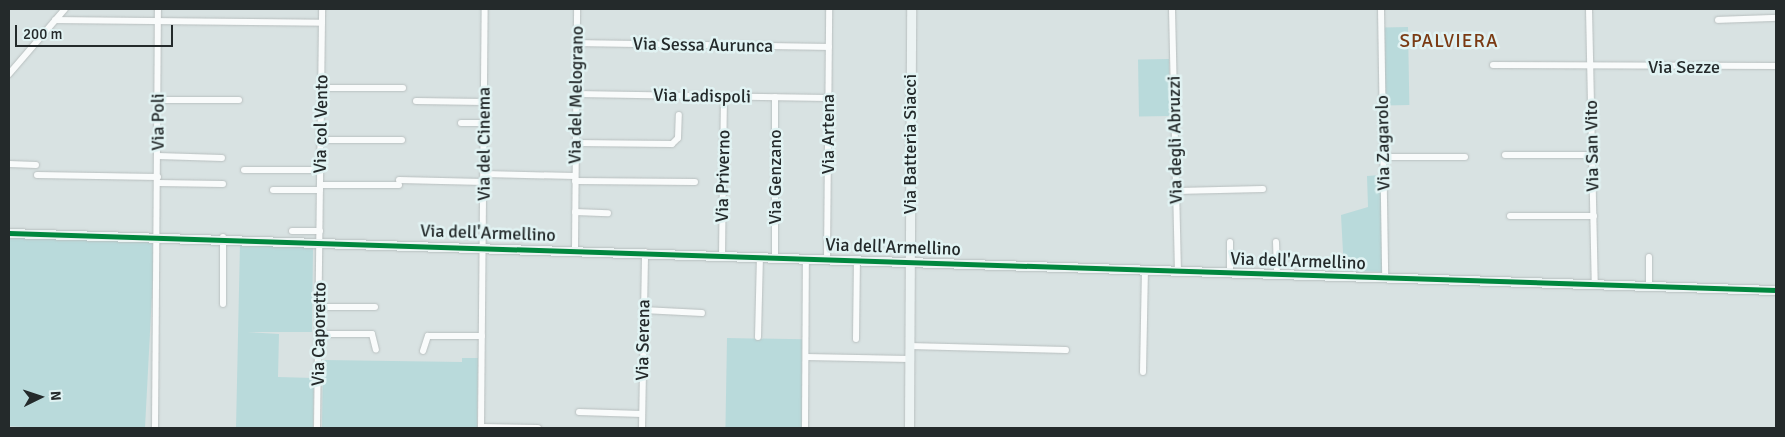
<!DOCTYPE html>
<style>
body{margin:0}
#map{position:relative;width:1785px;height:437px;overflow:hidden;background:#d8e2e2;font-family:Signika,sans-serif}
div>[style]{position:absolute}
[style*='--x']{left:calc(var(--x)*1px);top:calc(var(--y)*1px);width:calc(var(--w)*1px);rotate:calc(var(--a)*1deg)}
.green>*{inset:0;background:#b9dadb;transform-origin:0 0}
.roads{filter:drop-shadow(0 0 1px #b8bfbf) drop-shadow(0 0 1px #b8bfbf)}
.street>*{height:6px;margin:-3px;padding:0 3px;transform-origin:3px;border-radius:3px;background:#f9fbfb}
.secondary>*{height:9px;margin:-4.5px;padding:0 4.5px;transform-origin:4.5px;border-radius:4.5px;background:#ecf3f3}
.cycleway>*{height:5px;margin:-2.5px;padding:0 2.5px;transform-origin:2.5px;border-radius:2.5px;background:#00873e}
span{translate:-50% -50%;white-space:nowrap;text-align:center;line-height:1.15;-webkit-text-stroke:5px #e1f3f3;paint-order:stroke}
.street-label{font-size:18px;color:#242a2b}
.neighbourhood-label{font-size:19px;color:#7a3b14;letter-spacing:1px}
.frame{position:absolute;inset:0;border:10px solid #242a2b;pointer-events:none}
.north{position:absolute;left:15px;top:372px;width:50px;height:50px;-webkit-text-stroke:4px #e1f3f3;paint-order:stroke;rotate:86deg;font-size:14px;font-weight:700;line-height:20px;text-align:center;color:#242a2b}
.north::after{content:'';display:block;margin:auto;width:18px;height:22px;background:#242a2b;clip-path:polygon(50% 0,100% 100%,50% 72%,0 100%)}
.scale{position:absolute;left:15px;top:25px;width:158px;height:22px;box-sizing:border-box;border:2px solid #242a2b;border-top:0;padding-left:6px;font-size:15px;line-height:18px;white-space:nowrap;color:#242a2b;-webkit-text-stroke:4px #e1f3f3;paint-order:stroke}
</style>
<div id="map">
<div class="green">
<div style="left:1408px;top:27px;width:78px;height:24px;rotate:89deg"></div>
<div style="left:1169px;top:59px;width:57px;height:31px;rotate:89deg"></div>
<div style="clip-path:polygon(1381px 175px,1383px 272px,1344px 271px,1341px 215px,1368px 207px,1367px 176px)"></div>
<div style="left:9px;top:233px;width:146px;height:193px;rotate:3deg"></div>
<div style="clip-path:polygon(240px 243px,313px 246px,312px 332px,247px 332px,279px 334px,278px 377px,314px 378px,313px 428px,236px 428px)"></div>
<div style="left:727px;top:338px;width:77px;height:90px;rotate:1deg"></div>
<div style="clip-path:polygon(462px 358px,478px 358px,477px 428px,322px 428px,323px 360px,462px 362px)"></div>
</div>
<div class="roads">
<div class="street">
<div style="--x:1172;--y:9;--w:261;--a:88.7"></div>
<div style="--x:1381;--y:9;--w:268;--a:89.1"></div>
<div style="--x:1589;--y:9;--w:275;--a:88.8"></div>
<div style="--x:55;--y:20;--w:267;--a:0.6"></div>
<div style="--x:1718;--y:20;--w:58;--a:-2"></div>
<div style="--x:576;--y:43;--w:253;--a:0.9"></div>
<div style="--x:1493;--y:65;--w:283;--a:0.2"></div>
<div style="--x:9;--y:74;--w:86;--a:-49.3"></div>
<div style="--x:321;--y:88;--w:82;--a:0"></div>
<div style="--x:576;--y:94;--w:252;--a:0.9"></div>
<div style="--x:158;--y:100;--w:81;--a:0"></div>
<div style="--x:416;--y:101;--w:68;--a:0.8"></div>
<div style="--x:461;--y:123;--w:23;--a:0"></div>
<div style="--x:321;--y:140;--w:81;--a:0"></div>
<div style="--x:576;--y:143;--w:96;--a:0.6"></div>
<div style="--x:672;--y:144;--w:8;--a:-45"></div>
<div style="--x:678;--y:138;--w:23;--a:-88"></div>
<div style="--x:1505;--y:155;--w:88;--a:0"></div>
<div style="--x:158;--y:156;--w:64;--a:1.8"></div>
<div style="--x:1384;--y:157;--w:81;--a:0"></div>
<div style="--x:9;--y:164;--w:27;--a:2"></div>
<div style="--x:244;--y:170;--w:76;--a:0"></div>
<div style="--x:484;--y:174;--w:91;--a:1.3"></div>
<div style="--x:37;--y:175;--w:121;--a:0.9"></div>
<div style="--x:399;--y:180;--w:85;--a:1.3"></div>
<div style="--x:575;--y:181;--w:120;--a:0.5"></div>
<div style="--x:158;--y:183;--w:65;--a:0.9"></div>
<div style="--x:320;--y:185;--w:79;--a:0"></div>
<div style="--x:273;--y:190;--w:47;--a:0"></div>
<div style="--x:1176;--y:191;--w:87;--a:-1.3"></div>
<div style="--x:575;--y:212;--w:33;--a:2"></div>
<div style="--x:1510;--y:216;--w:84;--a:0"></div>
<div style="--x:292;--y:231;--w:28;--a:0"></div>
<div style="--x:1230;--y:242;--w:30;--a:90"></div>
<div style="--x:1276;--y:242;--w:32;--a:88"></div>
<div style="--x:575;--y:249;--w:240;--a:-89.5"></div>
<div style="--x:722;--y:256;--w:159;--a:-89.3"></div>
<div style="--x:775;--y:257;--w:160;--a:-90"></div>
<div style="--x:827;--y:259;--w:250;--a:-89.5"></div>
<div style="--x:1649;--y:286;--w:29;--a:-90"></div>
<div style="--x:223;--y:304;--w:67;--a:-90"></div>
<div style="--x:319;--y:307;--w:56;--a:0"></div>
<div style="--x:643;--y:310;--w:59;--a:2.9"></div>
<div style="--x:319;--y:334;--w:53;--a:0"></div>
<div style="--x:372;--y:334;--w:16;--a:76"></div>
<div style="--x:758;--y:337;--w:80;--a:-88.6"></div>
<div style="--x:856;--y:339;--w:80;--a:-89.3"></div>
<div style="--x:909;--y:346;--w:157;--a:1.5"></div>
<div style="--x:423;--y:351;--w:16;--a:-72"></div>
<div style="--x:428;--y:336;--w:54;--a:0"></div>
<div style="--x:806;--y:357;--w:103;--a:1.1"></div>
<div style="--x:1143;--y:372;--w:103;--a:-88.9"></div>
<div style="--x:579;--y:412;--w:63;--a:1.8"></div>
<div style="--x:481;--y:427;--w:57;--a:1"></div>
<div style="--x:155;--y:428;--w:419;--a:-89.6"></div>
<div style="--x:317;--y:428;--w:419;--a:-89.3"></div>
<div style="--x:481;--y:428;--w:419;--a:-89.5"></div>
<div style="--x:642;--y:428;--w:176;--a:-89"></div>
<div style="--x:805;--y:428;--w:170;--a:-89.7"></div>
</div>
<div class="secondary">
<div style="--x:9;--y:233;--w:1768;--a:1.85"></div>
<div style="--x:909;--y:428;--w:419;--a:-89.7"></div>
</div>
</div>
<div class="cycleway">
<div style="--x:9;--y:233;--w:1768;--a:1.85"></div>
</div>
<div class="street-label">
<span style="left:703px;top:45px;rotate:1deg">Via Sessa Aurunca</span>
<span style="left:1684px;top:67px">Via Sezze</span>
<span style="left:576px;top:95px;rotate:-89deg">Via del Melograno</span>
<span style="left:702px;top:96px;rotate:1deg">Via Ladispoli</span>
<span style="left:158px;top:122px;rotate:-90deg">Via Poli</span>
<span style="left:321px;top:124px;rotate:-89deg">Via col Vento</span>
<span style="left:828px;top:134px;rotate:-90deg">Via Artena</span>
<span style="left:1175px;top:140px;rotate:-91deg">Via degli Abruzzi</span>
<span style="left:1383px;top:143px;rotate:-91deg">Via Zagarolo</span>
<span style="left:484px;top:144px;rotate:-90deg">Via del Cinema</span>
<span style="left:910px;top:144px;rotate:-90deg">Via Batteria Siacci</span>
<span style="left:1592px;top:146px;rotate:-91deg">Via San Vito</span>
<span style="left:723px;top:176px;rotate:-89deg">Via Priverno</span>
<span style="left:775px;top:177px;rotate:-90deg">Via Genzano</span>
<span style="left:488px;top:233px;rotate:2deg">Via dell'Armellino</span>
<span style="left:893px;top:247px;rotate:2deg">Via dell'Armellino</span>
<span style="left:1298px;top:261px;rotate:2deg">Via dell'Armellino</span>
<span style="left:319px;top:334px;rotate:-89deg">Via Caporetto</span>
<span style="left:643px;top:340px;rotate:-89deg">Via Serena</span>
</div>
<div class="neighbourhood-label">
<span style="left:1449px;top:42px">SPALVIERA</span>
</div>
<div class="frame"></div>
<div class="north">N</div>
<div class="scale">200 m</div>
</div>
